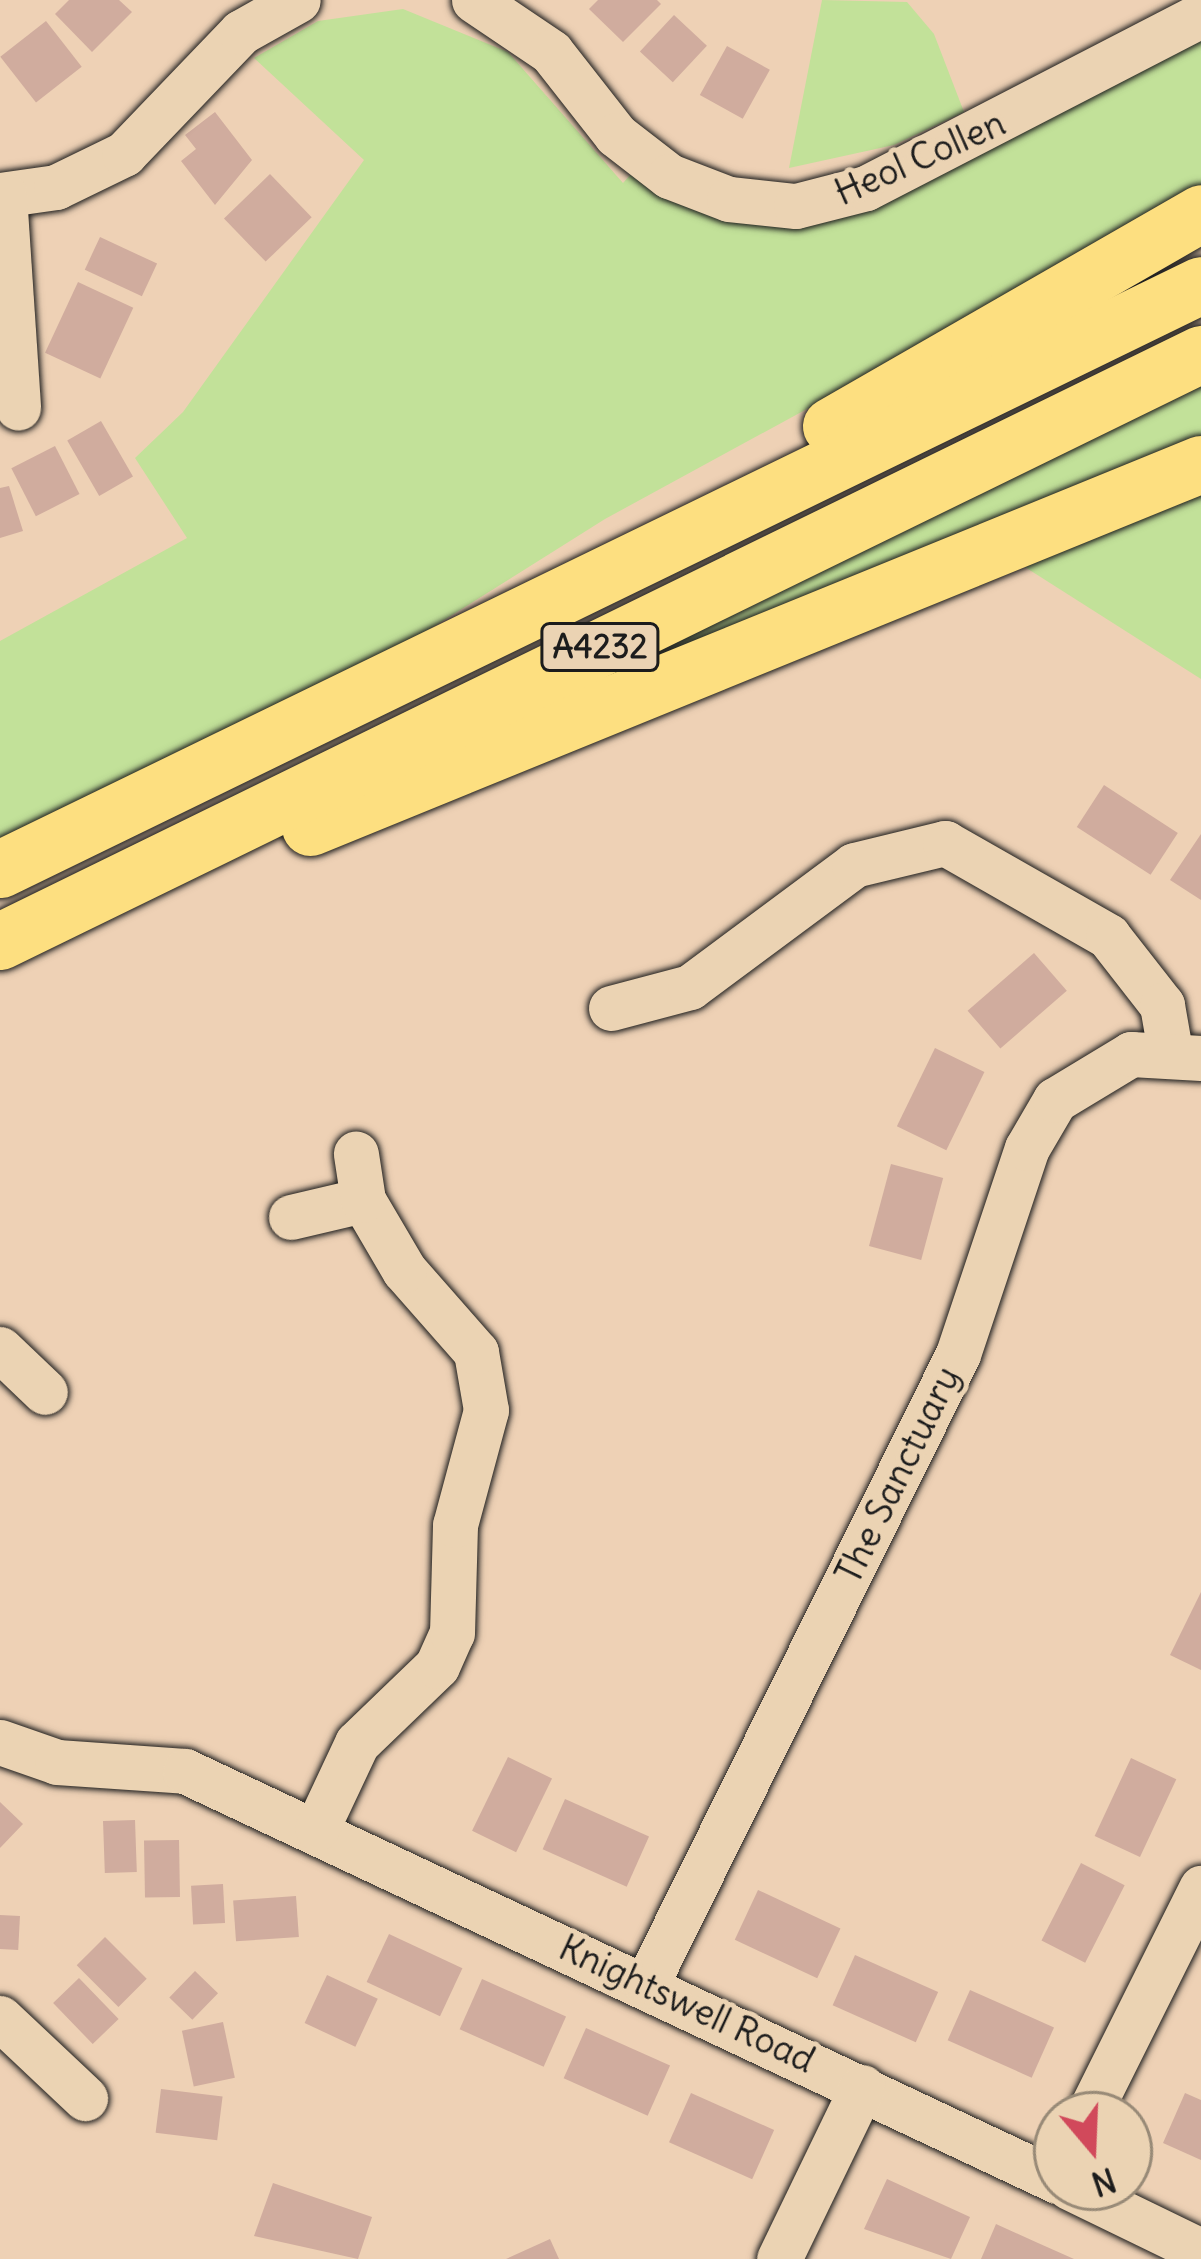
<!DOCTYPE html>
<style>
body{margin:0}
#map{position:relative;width:1201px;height:2259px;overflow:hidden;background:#eed1b5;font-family:Delius,sans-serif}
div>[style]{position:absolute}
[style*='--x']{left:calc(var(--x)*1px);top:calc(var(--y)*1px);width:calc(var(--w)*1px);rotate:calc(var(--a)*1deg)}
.green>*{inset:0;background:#c2e199}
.building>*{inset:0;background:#d0ac9e;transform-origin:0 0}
.roads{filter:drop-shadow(0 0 3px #1c1c1c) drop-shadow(0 0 3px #1c1c1c)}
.minor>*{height:45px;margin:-22.5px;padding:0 22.5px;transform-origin:22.5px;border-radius:22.5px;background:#ebd3b3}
.major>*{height:57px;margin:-28.5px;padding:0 28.5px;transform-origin:28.5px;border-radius:28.5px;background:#fddf80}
span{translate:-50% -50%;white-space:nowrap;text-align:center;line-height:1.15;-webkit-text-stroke:10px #ebd3b3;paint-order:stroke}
.shield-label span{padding:3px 9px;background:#ebd3b3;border:3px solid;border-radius:9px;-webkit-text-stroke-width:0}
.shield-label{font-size:33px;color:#1c1c1c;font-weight:700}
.street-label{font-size:36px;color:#1c1c1c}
.north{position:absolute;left:1033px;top:2091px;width:120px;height:120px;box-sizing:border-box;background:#ebd3b3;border:3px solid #988a77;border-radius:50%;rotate:161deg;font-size:33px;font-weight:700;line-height:48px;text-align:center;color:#1c1c1c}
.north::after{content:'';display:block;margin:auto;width:42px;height:54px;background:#d1495b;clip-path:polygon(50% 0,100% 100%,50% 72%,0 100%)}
</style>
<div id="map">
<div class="green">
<div style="clip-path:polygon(822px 0,907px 2px,934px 34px,964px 112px,894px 145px,789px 168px)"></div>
<div style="clip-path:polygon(403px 9px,508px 52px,623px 183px,632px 173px,717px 215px,977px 140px,1201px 38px,1201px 194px,605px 519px,414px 639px,0 852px,0 641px,187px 538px,135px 458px,183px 412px,364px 160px,254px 58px,318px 21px)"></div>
<div style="clip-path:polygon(1201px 384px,1201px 442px,642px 663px,646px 652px)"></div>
<div style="clip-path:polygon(1201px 484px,1201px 679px,1017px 562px)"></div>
</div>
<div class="building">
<div style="clip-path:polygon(69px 0,119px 0,132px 12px,92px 52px,55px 14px)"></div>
<div style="clip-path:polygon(598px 0,657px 0,661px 4px,623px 42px,589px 9px)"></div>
<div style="left:674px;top:15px;width:45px;height:50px;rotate:43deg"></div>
<div style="left:46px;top:21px;width:58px;height:58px;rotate:52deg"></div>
<div style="left:727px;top:46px;width:49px;height:56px;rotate:29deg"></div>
<div style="clip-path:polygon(215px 112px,252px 160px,215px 205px,181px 161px,196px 149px,185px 135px)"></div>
<div style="left:270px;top:174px;width:60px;height:64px;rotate:46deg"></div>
<div style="left:100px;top:237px;width:63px;height:36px;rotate:25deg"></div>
<div style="left:78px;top:282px;width:61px;height:78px;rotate:25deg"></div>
<div style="left:101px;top:421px;width:64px;height:39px;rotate:60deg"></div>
<div style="left:55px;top:446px;width:54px;height:49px;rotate:63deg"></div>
<div style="clip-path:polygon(9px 486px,23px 531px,0 538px,0 488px)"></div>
<div style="left:1104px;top:785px;width:88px;height:50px;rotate:33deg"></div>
<div style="clip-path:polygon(1201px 834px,1201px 900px,1170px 880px)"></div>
<div style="left:1034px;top:953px;width:50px;height:88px;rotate:49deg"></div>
<div style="left:935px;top:1048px;width:55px;height:87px;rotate:26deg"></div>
<div style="left:891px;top:1164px;width:54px;height:85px;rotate:15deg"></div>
<div style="clip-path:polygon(1201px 1592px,1201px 1670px,1170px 1655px)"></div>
<div style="left:508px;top:1757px;width:49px;height:82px;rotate:26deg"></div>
<div style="left:1131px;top:1758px;width:50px;height:86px;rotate:25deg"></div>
<div style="left:565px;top:1799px;width:92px;height:55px;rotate:24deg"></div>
<div style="clip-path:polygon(0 1802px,23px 1824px,0 1848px)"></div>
<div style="left:135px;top:1820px;width:52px;height:32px;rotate:88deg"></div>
<div style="left:179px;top:1840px;width:57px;height:35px;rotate:89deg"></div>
<div style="left:1081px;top:1863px;width:49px;height:87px;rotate:27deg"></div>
<div style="left:223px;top:1884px;width:39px;height:32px;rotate:87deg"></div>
<div style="left:758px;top:1890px;width:91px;height:55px;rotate:25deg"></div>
<div style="left:296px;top:1896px;width:41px;height:63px;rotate:86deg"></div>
<div style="left:0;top:1915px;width:20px;height:34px;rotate:3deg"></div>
<div style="left:389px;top:1934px;width:81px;height:53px;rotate:25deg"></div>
<div style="left:105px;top:1937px;width:59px;height:40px;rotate:45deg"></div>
<div style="left:855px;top:1955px;width:91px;height:55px;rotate:24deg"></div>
<div style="left:195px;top:1971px;width:32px;height:37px;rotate:44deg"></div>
<div style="left:327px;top:1975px;width:56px;height:53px;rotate:25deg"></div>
<div style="left:79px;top:1978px;width:57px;height:36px;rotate:46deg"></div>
<div style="left:482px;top:1979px;width:92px;height:55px;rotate:24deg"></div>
<div style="left:970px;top:1990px;width:92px;height:55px;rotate:24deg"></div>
<div style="left:223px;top:2022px;width:57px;height:42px;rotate:78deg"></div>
<div style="left:586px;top:2028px;width:92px;height:55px;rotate:24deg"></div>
<div style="left:161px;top:2089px;width:62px;height:44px;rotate:7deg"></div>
<div style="left:691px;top:2093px;width:91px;height:54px;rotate:24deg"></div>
<div style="clip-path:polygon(1185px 2093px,1201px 2100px,1201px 2160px,1163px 2143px)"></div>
<div style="clip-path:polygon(887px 2179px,970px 2217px,951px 2259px,864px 2229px)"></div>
<div style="clip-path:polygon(273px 2183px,372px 2217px,358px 2259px,254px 2236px)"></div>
<div style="clip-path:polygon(996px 2224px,1038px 2243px,1074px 2259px,981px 2259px)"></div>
<div style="clip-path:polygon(550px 2239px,559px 2259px,506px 2259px)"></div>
</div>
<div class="roads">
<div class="minor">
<div style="--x:474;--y:0;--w:93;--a:34"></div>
<div style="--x:551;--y:52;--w:105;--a:51.9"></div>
<div style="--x:616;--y:135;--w:67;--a:37.7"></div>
<div style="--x:669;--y:176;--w:64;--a:21"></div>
<div style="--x:729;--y:199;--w:67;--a:6"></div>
<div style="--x:796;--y:206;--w:72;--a:-14.4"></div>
<div style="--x:866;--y:188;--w:377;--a:-27.3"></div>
<div style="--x:0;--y:195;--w:57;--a:-8.1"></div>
<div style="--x:56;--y:187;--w:76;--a:-25.9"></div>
<div style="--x:124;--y:154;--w:169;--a:-46.2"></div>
<div style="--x:241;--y:32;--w:65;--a:-29.3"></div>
<div style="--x:4;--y:195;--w:213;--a:86.2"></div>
<div style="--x:611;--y:1008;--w:82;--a:-14.9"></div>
<div style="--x:690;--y:987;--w:204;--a:-36.6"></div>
<div style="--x:854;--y:865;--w:94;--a:-13.6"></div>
<div style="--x:945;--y:843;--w:188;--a:29.7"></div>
<div style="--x:1108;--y:936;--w:88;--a:52"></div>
<div style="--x:1162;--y:1005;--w:47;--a:80.1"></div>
<div style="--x:291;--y:1217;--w:74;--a:-13.3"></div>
<div style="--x:0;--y:1349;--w:62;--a:43.7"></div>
<div style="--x:0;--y:1742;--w:60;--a:19.3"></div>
<div style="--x:57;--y:1762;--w:128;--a:4"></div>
<div style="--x:185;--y:1771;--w:964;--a:25.18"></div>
<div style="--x:317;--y:1828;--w:94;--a:-64.8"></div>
<div style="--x:357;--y:1743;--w:111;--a:-43.9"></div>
<div style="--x:437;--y:1666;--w:36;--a:-66"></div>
<div style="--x:452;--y:1633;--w:108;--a:-88.4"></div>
<div style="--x:455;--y:1525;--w:119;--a:-74.9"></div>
<div style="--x:486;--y:1410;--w:59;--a:-99.8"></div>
<div style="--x:476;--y:1352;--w:109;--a:-131.3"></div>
<div style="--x:404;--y:1270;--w:81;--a:-120.4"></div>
<div style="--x:363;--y:1200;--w:47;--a:-98.7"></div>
<div style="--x:646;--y:1985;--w:704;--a:-63.69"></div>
<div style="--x:958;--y:1354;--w:217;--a:-71.5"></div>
<div style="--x:1027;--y:1148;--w:56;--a:-59.7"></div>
<div style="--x:1055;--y:1100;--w:89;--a:-31.2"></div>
<div style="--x:1131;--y:1054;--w:70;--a:3.3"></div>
<div style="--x:0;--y:2018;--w:117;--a:43.3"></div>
<div style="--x:1088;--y:2115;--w:254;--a:-63.5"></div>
<div style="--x:1069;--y:2187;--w:147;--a:25.9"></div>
<div style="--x:779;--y:2259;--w:191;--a:-64.2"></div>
</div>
<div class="major">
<div style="--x:831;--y:426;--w:427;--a:-29.9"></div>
<div style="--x:310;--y:827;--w:962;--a:-22.17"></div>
<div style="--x:0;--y:869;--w:1335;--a:-25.93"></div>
<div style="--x:0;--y:941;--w:1337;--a:-26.05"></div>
</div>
</div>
<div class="shield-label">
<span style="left:600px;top:647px">A4232</span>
</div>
<div class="street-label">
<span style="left:920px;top:158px;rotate:-24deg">Heol Collen</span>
<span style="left:898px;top:1475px;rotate:-64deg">The Sanctuary</span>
<span style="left:687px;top:2004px;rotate:25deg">Knightswell Road</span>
</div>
<div class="north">N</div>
</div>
